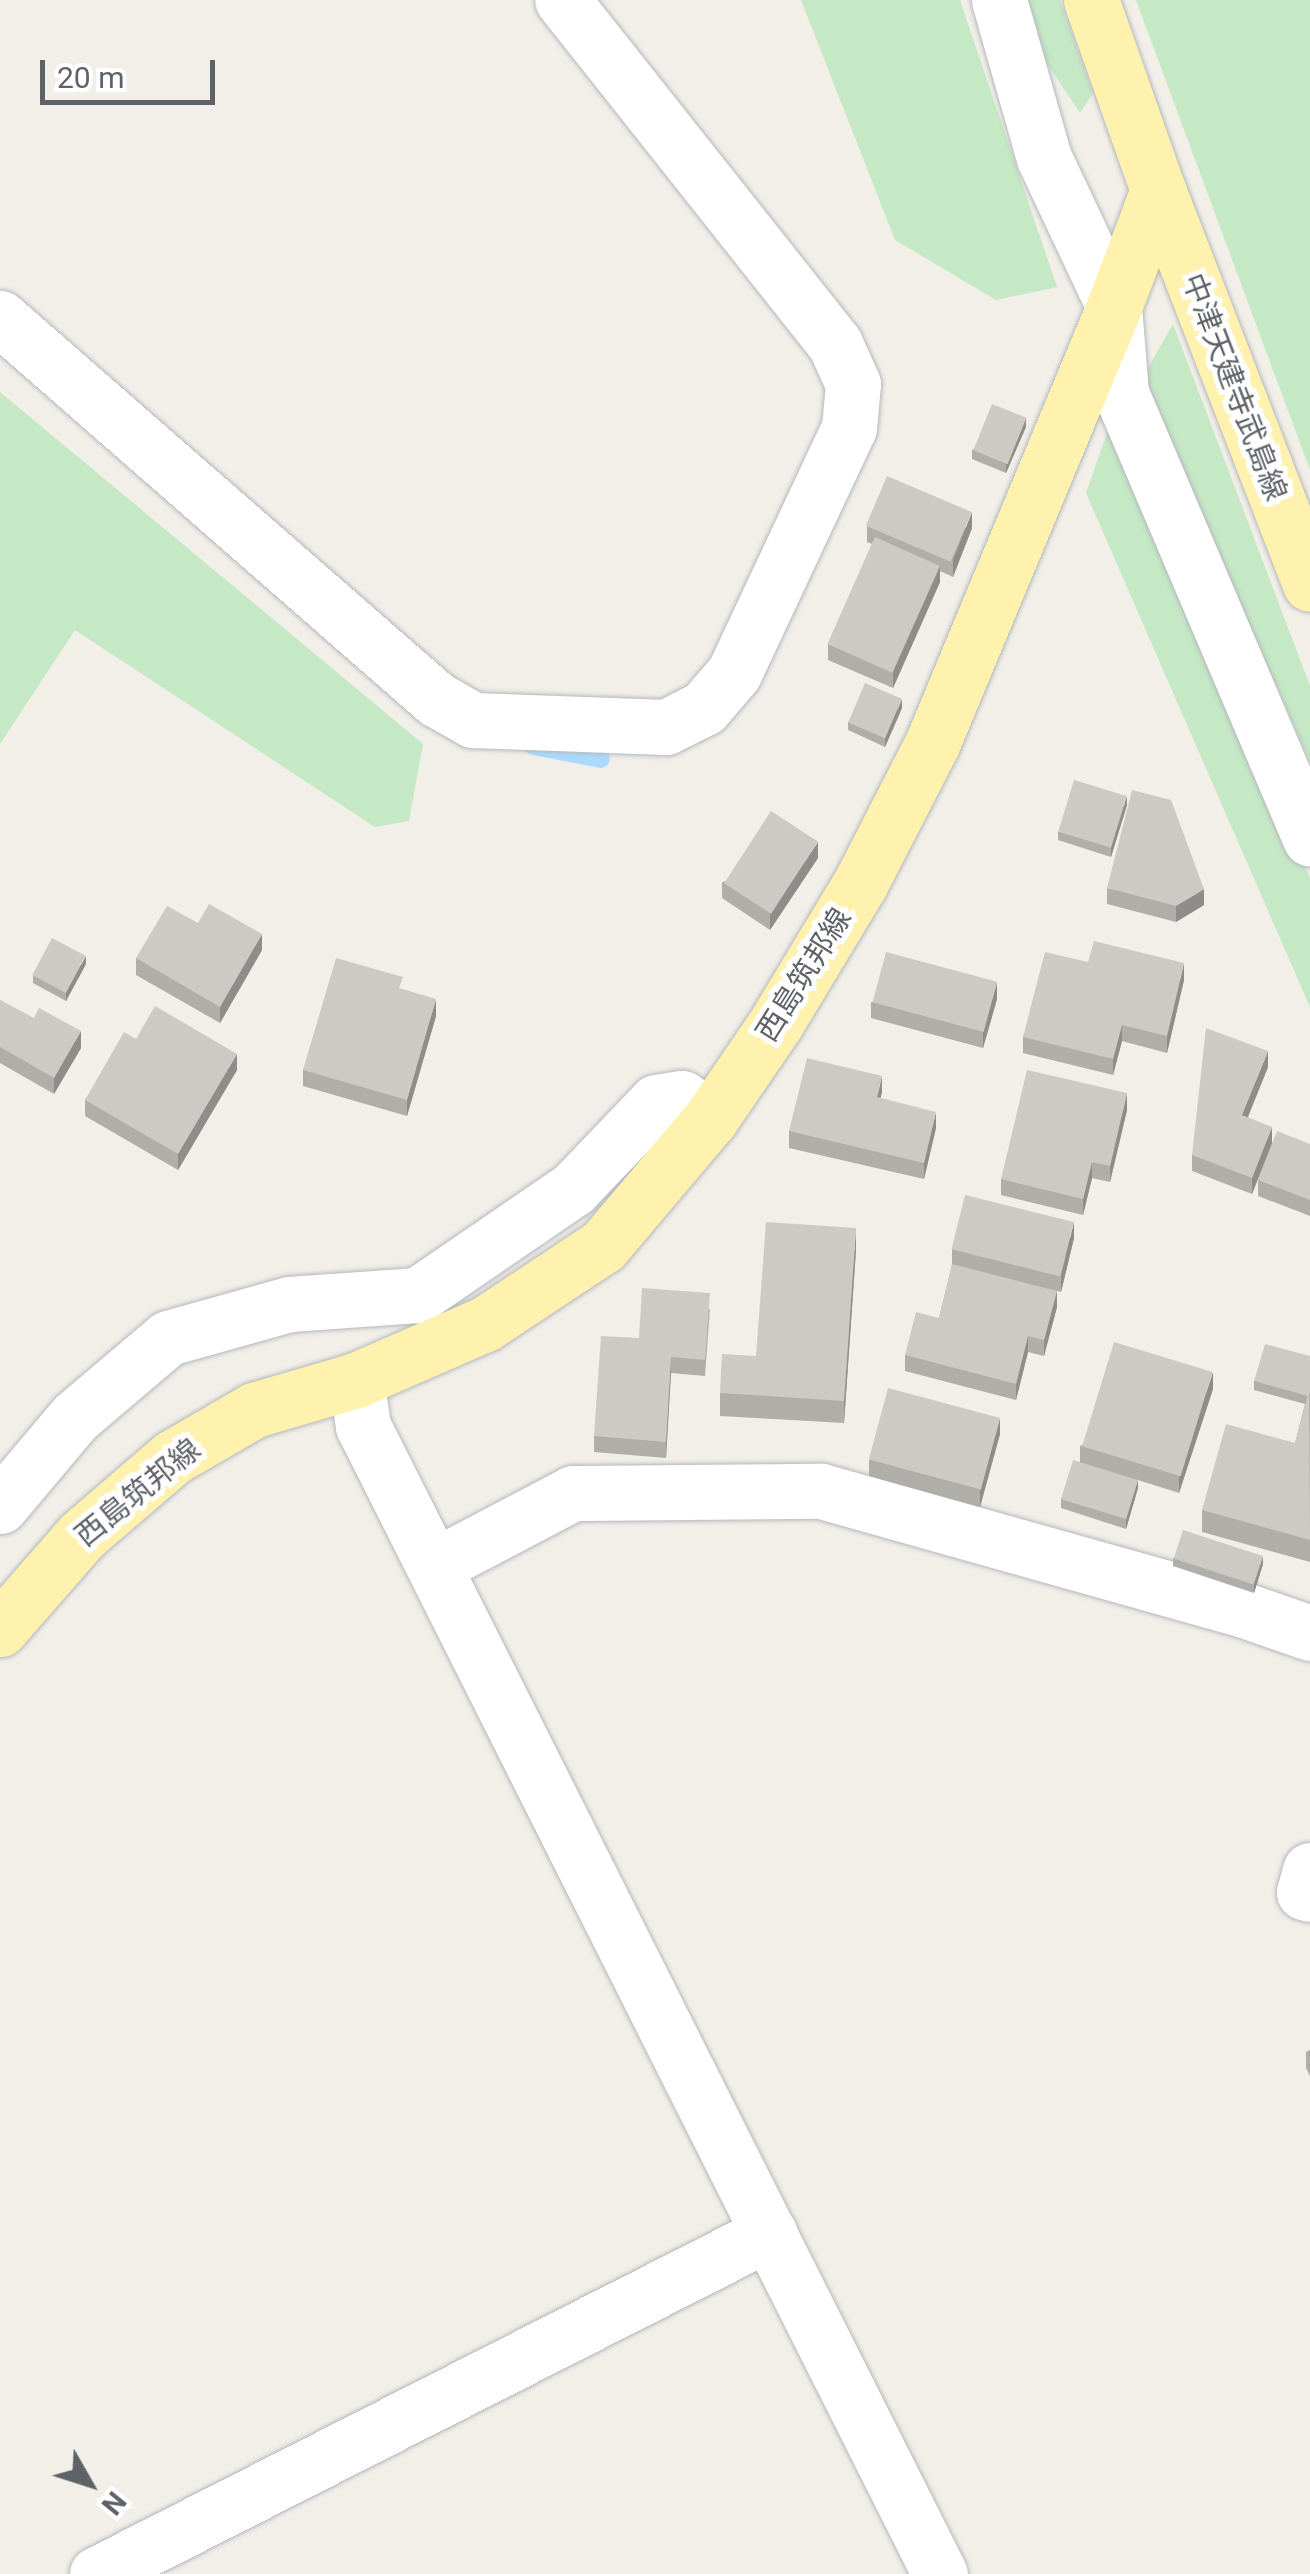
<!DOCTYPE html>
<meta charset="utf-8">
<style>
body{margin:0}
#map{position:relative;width:1310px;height:2574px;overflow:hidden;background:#f1efe8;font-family:Roboto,"Noto Sans JP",sans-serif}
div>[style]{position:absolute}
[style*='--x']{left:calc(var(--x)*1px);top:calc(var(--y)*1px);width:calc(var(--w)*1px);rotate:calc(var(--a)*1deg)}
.green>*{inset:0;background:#c5e8c5}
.stream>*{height:18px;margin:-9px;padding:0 9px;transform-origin:9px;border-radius:9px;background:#aadaff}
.roads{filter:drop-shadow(0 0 2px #b5b8bc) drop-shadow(0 0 2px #b5b8bc)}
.minor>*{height:55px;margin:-27.5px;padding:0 27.5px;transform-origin:27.5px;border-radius:27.5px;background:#fff}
.major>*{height:55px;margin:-27.5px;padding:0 27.5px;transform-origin:27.5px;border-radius:27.5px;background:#fff2af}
.wall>*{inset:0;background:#afaea9}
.shaded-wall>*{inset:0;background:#8f8d8a}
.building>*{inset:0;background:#cccac5;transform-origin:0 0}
span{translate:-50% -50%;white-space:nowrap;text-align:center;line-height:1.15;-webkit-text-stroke:10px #fff;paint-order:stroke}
.street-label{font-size:30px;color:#5f6368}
.north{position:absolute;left:40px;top:2434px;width:100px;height:100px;-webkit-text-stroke:8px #fff;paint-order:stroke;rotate:129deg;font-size:28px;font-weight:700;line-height:40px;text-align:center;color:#5f6368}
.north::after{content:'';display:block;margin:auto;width:35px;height:45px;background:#5f6368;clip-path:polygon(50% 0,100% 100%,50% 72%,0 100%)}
.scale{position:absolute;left:40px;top:60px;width:175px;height:45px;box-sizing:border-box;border:5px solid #5f6368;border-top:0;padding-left:12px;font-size:30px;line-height:35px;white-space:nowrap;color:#5f6368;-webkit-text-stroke:8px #fff;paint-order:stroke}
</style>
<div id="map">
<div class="green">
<div style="clip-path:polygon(801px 0,960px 0,1057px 287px,996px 300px,895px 240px)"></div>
<div style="clip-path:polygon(1014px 0,1060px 0,1093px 93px,1080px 113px,1024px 29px)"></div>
<div style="clip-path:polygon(1136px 0,1310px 0,1310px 470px)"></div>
<div style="clip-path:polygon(1173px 324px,1310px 686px,1310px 762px,1141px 380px)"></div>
<div style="clip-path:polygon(0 392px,423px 744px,409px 821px,375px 827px,75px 630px,0 744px)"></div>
<div style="clip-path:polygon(1111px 422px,1310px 878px,1310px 1007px,1086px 493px)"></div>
</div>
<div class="stream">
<div style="--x:533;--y:746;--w:69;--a:10.8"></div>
</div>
<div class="roads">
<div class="minor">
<div style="--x:999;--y:0;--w:164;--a:74.1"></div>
<div style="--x:1044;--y:158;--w:165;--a:64.8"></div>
<div style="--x:1114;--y:307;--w:86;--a:85.3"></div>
<div style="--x:1121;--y:393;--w:484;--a:67"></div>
<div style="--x:0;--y:318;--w:579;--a:41.15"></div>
<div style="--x:436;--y:699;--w:43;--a:29.6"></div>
<div style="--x:473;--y:720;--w:193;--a:2.1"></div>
<div style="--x:666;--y:727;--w:42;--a:-26.6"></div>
<div style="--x:704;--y:708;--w:46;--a:-49.4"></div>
<div style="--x:734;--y:673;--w:271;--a:-64.9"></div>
<div style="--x:849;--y:428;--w:44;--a:-84.8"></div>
<div style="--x:853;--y:384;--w:44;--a:-114.2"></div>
<div style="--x:835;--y:344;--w:439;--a:-128.4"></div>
<div style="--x:356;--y:1380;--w:47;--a:81.3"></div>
<div style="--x:363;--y:1426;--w:1285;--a:63.32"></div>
<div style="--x:0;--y:1506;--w:116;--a:-49.9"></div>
<div style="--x:75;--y:1417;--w:122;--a:-40.3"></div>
<div style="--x:168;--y:1338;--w:126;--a:-15.7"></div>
<div style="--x:289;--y:1304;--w:129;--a:-4"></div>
<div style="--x:418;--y:1295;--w:188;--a:-34.4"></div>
<div style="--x:573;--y:1189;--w:120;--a:-46.3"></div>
<div style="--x:656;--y:1102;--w:26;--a:-9"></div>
<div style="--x:682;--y:1098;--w:35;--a:35"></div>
<div style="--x:434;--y:1566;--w:157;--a:-27.7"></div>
<div style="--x:573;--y:1493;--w:248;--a:-0.5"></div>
<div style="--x:821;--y:1491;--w:439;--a:15.7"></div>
<div style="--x:1244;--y:1610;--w:70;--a:19.2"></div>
<div style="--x:1310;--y:1870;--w:23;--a:105"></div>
<div style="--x:1304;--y:1892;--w:6;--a:18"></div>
<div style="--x:97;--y:2574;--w:754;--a:-26.91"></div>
</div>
<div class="major">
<div style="--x:1091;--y:0;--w:201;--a:70.6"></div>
<div style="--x:1158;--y:190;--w:422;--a:68.9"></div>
<div style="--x:0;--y:1629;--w:123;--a:-48.9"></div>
<div style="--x:81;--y:1536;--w:121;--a:-40.7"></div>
<div style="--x:173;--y:1457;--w:94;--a:-30.1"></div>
<div style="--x:254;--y:1410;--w:106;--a:-16.4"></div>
<div style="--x:356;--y:1380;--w:141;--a:-23.5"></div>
<div style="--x:485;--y:1324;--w:141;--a:-33.5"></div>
<div style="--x:603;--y:1246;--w:167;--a:-49.8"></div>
<div style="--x:711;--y:1118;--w:115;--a:-55.6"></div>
<div style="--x:776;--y:1023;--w:162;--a:-58.9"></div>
<div style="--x:860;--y:884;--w:157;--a:-62.8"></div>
<div style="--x:932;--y:744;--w:473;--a:-67.4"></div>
<div style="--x:1114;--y:307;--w:125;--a:-69.4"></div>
</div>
</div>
<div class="wall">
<div style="clip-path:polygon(1026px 427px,1006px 473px,972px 459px,972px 450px)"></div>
<div style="clip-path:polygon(867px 526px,972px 528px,953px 577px,940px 571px,940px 582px,893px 688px,828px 660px,828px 644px,872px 544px,867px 542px)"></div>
<div style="clip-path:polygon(902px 708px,885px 747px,848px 730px,848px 722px)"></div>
<div style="clip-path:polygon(1127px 805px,1111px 857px,1058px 840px,1058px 832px)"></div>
<div style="clip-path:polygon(818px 858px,770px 930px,722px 898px,722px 882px)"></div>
<div style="clip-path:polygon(1107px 888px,1204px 905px,1176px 922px,1107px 904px)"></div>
<div style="clip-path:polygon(198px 923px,262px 950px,220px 1023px,136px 975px,136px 958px)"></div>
<div style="clip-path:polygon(1088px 962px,1184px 980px,1167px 1053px,1122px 1041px,1113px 1075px,1023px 1053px,1023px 1037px)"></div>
<div style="clip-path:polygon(86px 964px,66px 1001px,33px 983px,33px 975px)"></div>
<div style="clip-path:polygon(403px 989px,436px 1016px,407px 1116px,303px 1086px,303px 1070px)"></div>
<div style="clip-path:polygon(997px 999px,983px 1048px,871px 1018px,871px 1002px)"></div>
<div style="clip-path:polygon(0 1000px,81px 1048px,54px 1094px,0 1063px)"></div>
<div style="clip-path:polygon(136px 1039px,237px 1070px,178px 1170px,85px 1116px,85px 1100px)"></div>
<div style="clip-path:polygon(1268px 1067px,1248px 1117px,1272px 1143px,1310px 1144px,1310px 1216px,1258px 1196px,1258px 1180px,1269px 1152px,1252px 1194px,1192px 1171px,1192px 1155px)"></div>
<div style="clip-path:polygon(882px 1092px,880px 1098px,936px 1128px,924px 1179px,789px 1148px,789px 1131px)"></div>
<div style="clip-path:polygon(1127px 1110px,1110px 1182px,1092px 1178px,1083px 1215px,1001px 1195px,1001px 1179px)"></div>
<div style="clip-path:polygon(1074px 1238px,1061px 1292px,1057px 1291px,1057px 1307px,1044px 1356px,1028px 1352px,1016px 1400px,905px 1371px,905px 1355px,939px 1318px,952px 1265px,952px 1249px)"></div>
<div style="clip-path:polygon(856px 1250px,844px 1423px,720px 1416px,720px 1393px)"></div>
<div style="clip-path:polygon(710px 1309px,705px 1376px,671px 1373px,666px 1458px,594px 1452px,594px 1436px,639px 1338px)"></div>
<div style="clip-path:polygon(1310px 1356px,1310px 1562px,1202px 1532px,1202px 1510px,1295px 1443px,1305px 1404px,1254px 1390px,1254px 1381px)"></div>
<div style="clip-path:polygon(1213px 1389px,1179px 1493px,1138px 1480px,1138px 1488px,1126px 1529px,1061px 1508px,1061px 1499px,1080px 1462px,1080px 1446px)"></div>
<div style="clip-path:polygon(1000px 1434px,980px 1507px,869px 1476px,869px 1460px)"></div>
<div style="clip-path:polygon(1173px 1558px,1263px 1564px,1254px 1593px,1173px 1566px)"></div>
<div style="clip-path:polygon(1310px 2050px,1310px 2076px,1306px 2068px,1306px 2052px)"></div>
</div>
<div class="shaded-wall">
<div style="clip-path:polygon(1026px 418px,1026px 427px,1006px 473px,1006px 465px)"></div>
<div style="clip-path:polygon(972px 512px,972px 528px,953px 577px,953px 560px)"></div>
<div style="clip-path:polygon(940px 566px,940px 582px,893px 688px,893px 672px)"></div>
<div style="clip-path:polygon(902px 699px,902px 708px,885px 747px,885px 738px)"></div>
<div style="clip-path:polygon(1127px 796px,1127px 805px,1111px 857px,1111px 848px)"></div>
<div style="clip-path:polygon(818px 842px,818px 858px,770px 930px,770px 914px)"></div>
<div style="clip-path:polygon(1204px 889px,1204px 905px,1176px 922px,1176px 906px)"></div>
<div style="clip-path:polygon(262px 934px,262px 950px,220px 1023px,220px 1007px)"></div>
<div style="clip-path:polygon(86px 956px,86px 964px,66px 1001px,66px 992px)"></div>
<div style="clip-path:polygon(1184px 963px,1184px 980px,1167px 1053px,1167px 1036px)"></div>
<div style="clip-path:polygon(997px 982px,997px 999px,983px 1048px,983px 1032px)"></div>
<div style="clip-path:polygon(436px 999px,436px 1016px,407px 1116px,407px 1100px)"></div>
<div style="clip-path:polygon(1122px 1025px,1122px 1041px,1113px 1075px,1113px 1059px)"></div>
<div style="clip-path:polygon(81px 1031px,81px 1048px,54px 1094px,54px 1078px)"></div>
<div style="clip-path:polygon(1268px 1051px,1268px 1067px,1242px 1131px,1242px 1115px)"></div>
<div style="clip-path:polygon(237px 1054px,237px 1070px,178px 1170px,178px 1154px)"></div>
<div style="clip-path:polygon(882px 1076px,882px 1092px,877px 1113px,877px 1097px)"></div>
<div style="clip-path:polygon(1127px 1093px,1127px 1110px,1110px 1182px,1110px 1166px)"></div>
<div style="clip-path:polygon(936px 1112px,936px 1128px,924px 1179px,924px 1163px)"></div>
<div style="clip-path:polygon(1272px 1127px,1272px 1143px,1252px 1194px,1252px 1178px)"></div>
<div style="clip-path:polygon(1092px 1162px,1092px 1178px,1083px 1215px,1083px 1199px)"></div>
<div style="clip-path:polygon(1074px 1222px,1074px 1238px,1061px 1292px,1061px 1276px)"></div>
<div style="clip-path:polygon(856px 1228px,856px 1250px,844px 1423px,844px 1401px)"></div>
<div style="clip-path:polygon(1057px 1291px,1057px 1307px,1044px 1356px,1044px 1340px)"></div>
<div style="clip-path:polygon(1028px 1336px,1028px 1352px,1016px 1400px,1016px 1384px)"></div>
<div style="clip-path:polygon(671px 1357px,671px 1373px,666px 1458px,666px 1442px)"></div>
<div style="clip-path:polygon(1213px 1372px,1213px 1389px,1179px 1493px,1179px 1477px)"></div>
<div style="clip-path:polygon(1000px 1418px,1000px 1434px,980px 1507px,980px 1491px)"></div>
<div style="clip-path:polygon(1138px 1480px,1138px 1488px,1126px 1529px,1126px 1520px)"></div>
<div style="clip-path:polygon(1263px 1556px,1263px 1564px,1254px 1593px,1254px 1584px)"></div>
</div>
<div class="building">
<div style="left:992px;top:404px;width:37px;height:50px;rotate:22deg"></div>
<div style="left:887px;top:476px;width:92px;height:54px;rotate:23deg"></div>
<div style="left:875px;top:537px;width:71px;height:117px;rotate:24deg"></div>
<div style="left:865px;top:683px;width:40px;height:43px;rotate:23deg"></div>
<div style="left:1074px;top:780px;width:55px;height:54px;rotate:17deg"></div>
<div style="clip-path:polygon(1132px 790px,1171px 800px,1204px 889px,1176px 906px,1107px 888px)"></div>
<div style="left:771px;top:811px;width:56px;height:86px;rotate:33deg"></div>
<div style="clip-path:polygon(209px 904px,262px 934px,220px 1007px,136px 958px,167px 906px,198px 923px)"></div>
<div style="left:52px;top:938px;width:38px;height:42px;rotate:28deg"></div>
<div style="clip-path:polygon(1094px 941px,1184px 963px,1167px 1036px,1122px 1025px,1113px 1059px,1023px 1037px,1045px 952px,1088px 962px)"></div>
<div style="left:886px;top:952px;width:115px;height:52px;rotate:15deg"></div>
<div style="clip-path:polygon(336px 958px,403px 977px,399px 988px,436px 999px,407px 1100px,303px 1070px)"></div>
<div style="clip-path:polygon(0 1000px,34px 1018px,39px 1008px,81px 1031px,54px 1078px,0 1047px)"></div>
<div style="clip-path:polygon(155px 1006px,237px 1054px,178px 1154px,85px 1100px,124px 1032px,136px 1039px)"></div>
<div style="clip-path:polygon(1206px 1028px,1268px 1051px,1242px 1115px,1272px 1127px,1252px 1178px,1192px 1155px)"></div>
<div style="clip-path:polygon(807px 1058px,882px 1076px,877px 1097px,936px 1112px,924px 1163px,789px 1131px)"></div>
<div style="clip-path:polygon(1027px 1070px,1127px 1093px,1110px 1166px,1092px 1162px,1083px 1199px,1001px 1179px)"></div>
<div style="clip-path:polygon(1277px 1131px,1310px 1144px,1310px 1200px,1258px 1180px)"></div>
<div style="left:965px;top:1195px;width:112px;height:56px;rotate:14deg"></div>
<div style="clip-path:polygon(766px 1222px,856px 1228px,844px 1401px,720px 1393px,722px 1354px,756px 1356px)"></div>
<div style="clip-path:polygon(952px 1264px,1057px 1291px,1044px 1340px,1028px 1336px,1016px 1384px,905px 1355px,916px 1312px,939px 1318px)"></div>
<div style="clip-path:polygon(642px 1288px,710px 1293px,705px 1360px,671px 1357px,666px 1442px,594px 1436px,601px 1336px,639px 1338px)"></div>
<div style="left:1114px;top:1342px;width:103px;height:109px;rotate:17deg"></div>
<div style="clip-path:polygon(1265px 1344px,1310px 1356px,1310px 1392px,1308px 1396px,1254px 1381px)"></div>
<div style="left:888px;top:1388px;width:116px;height:74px;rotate:15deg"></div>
<div style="clip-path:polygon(1309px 1391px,1310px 1540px,1202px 1510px,1226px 1424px,1295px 1443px)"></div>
<div style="left:1073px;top:1460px;width:68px;height:41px;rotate:17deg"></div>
<div style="left:1183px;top:1530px;width:84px;height:30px;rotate:18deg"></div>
</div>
<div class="street-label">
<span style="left:1234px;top:387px;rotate:69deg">中津天建寺武島線</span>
<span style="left:804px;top:975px;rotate:-58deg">西島筑邦線</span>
<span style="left:138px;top:1493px;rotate:-39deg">西島筑邦線</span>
</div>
<div class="north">N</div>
<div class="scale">20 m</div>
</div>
